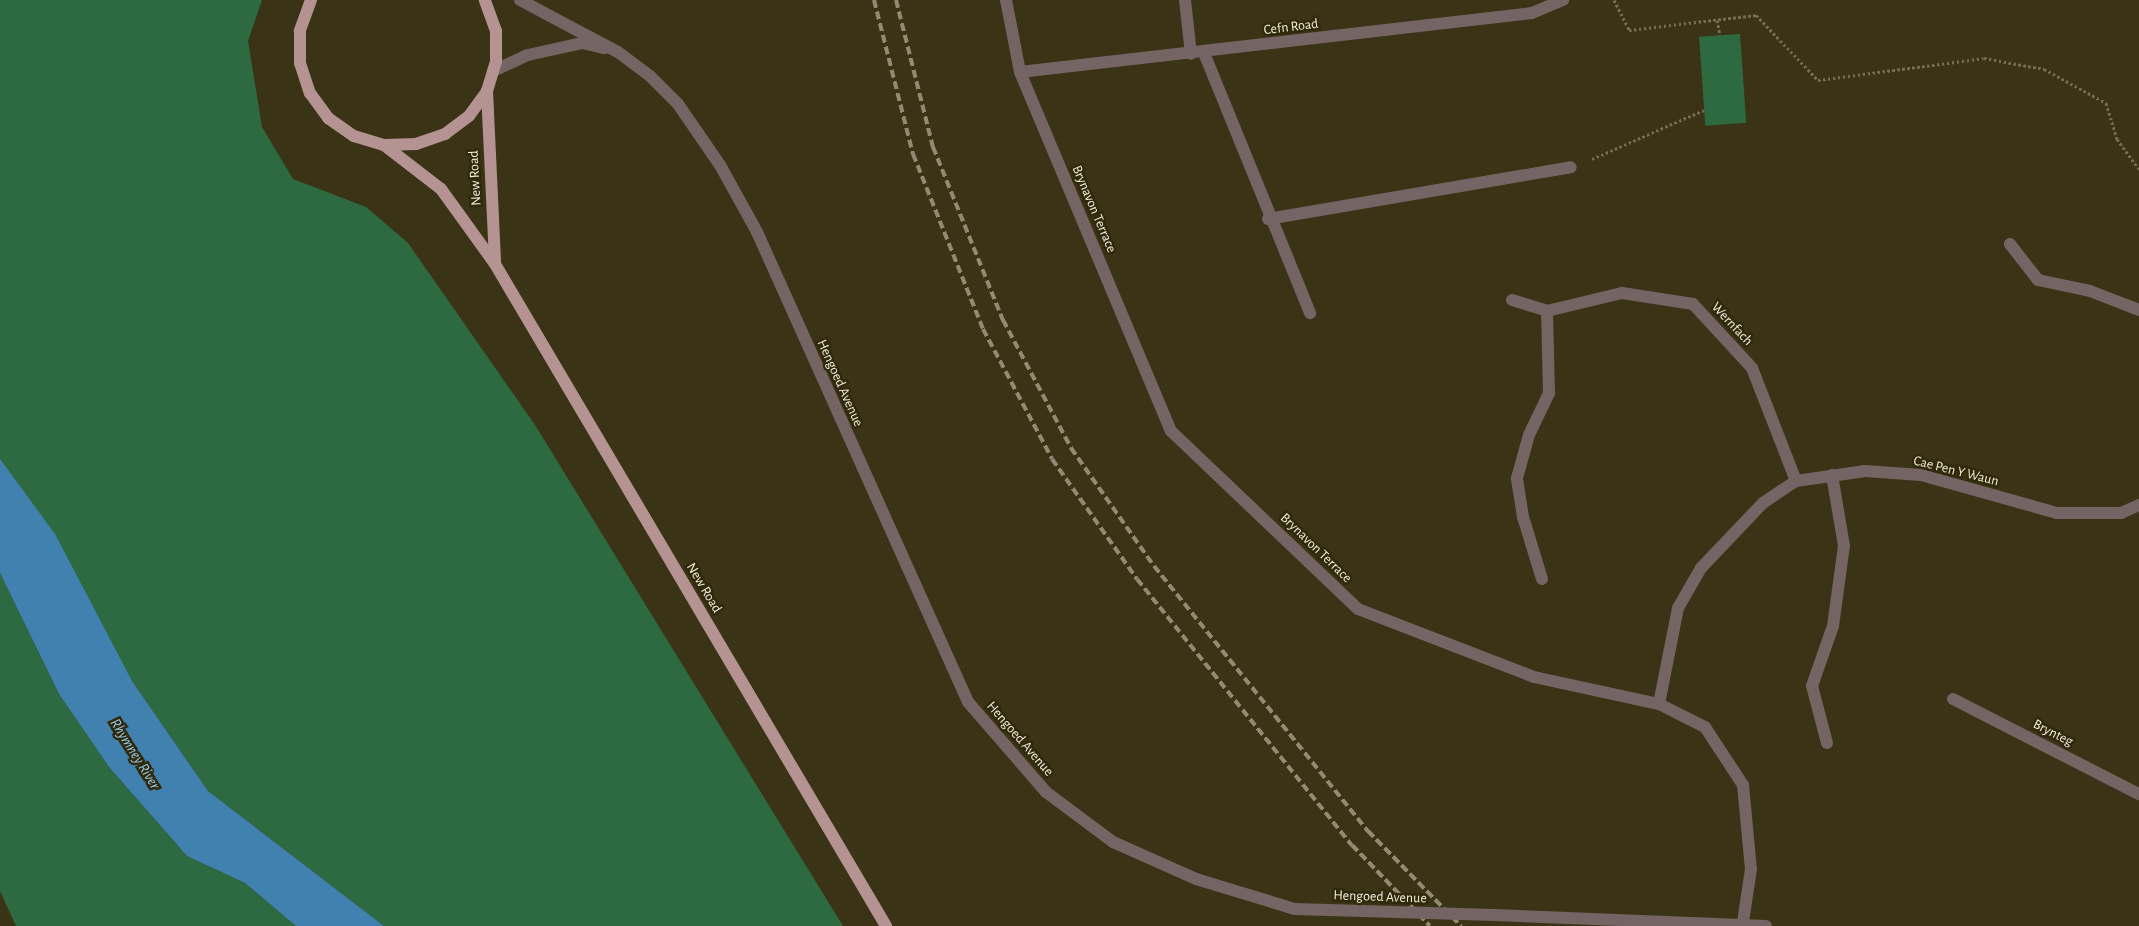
<!DOCTYPE html>
<style>
body{margin:0}
#map{position:relative;width:2139px;height:926px;overflow:hidden;background:#3b3316;font-family:"Alegreya Sans",sans-serif}
div>[style]{position:absolute}
[style*='--x']{left:calc(var(--x)*1px);top:calc(var(--y)*1px);width:calc(var(--w)*1px);rotate:calc(var(--a)*1deg)}
.green>*{inset:0;background:#2d6a41;transform-origin:0 0}
.water>*{inset:0;background:#4081b0}
.path>*{height:3px;margin-top:-1.5px;transform-origin:0;background:repeating-linear-gradient(90deg,#746d54 0 2.5px,transparent 0 5px)}
.service>*{height:12px;margin:-6px;padding:0 6px;transform-origin:6px;border-radius:6px;background:#746464}
.minor>*{height:12px;margin:-6px;padding:0 6px;transform-origin:6px;border-radius:6px;background:#746464}
.tertiary>*{height:12px;margin:-6px;padding:0 6px;transform-origin:6px;border-radius:6px;background:#746464}
.primary>*{height:12px;margin:-6px;padding:0 6px;transform-origin:6px;border-radius:6px;background:#b49392}
.rail>*{height:4px;margin-top:-2px;transform-origin:0;background:repeating-linear-gradient(90deg,#918b74 0 8px,transparent 0 12px)}
.tertiary-bridge>*{height:12px;margin:-6px;padding:0 6px;transform-origin:6px;border-radius:6px;background:#746464}
span{translate:-50% -50%;white-space:nowrap;text-align:center;line-height:1.15;-webkit-text-stroke:5px #30290c;paint-order:stroke}
.street-label{font-size:14px;color:#f1eddc}
.water-label{font-size:15px;color:#98cbf2;font-style:italic}
</style>
<div id="map">
<div class="green">
<div style="clip-path:polygon(0 0,262px 0,248px 41px,262px 127px,293px 179px,366px 207px,408px 243px,535px 425px,843px 926px,384px 926px,208px 791px,132px 681px,0 459px)"></div>
<div style="left:1740px;top:34px;width:89px;height:41px;rotate:86deg"></div>
<div style="clip-path:polygon(0 573px,59px 694px,109px 767px,187px 856px,245px 883px,296px 926px,16px 926px,0 891px)"></div>
</div>
<div class="water">
<div style="clip-path:polygon(0 459px,55px 534px,132px 681px,208px 791px,384px 926px,296px 926px,245px 883px,187px 856px,109px 767px,59px 694px,0 573px)"></div>
</div>
<div class="path">
<div style="--x:1614;--y:0;--w:34;--a:63"></div>
<div style="--x:1629;--y:30;--w:128;--a:-6.7"></div>
<div style="--x:1756;--y:15;--w:90;--a:46.4"></div>
<div style="--x:1818;--y:80;--w:167;--a:-7.5"></div>
<div style="--x:1984;--y:58;--w:61;--a:10.4"></div>
<div style="--x:2044;--y:69;--w:71;--a:28.7"></div>
<div style="--x:2106;--y:103;--w:38;--a:73"></div>
<div style="--x:2117;--y:139;--w:37;--a:54"></div>
<div style="--x:1717;--y:20;--w:15;--a:79"></div>
<div style="--x:1592;--y:159;--w:122;--a:-23.6"></div>
</div>
<div class="service">
<div style="--x:1185;--y:0;--w:54;--a:83.7"></div>
<div style="--x:1204;--y:53;--w:281;--a:67.8"></div>
<div style="--x:1268;--y:219;--w:307;--a:-9.7"></div>
<div style="--x:1827;--y:743;--w:59;--a:-104.7"></div>
<div style="--x:1812;--y:686;--w:64;--a:-70.7"></div>
<div style="--x:1833;--y:626;--w:81;--a:-82.2"></div>
<div style="--x:1844;--y:546;--w:72;--a:-99.6"></div>
</div>
<div class="minor">
<div style="--x:1020;--y:72;--w:515;--a:-6.57"></div>
<div style="--x:1532;--y:13;--w:34;--a:-23"></div>
<div style="--x:2010;--y:244;--w:46;--a:52.1"></div>
<div style="--x:2038;--y:280;--w:53;--a:11.9"></div>
<div style="--x:2090;--y:291;--w:53;--a:21.2"></div>
<div style="--x:1512;--y:300;--w:37;--a:17"></div>
<div style="--x:1547;--y:311;--w:77;--a:-13.5"></div>
<div style="--x:1622;--y:293;--w:72;--a:8.8"></div>
<div style="--x:1693;--y:304;--w:87;--a:47.3"></div>
<div style="--x:1752;--y:368;--w:121;--a:68.7"></div>
<div style="--x:1542;--y:579;--w:65;--a:-107"></div>
<div style="--x:1523;--y:517;--w:39;--a:-99"></div>
<div style="--x:1517;--y:478;--w:45;--a:-74.4"></div>
<div style="--x:1529;--y:435;--w:47;--a:-64.5"></div>
<div style="--x:1549;--y:393;--w:82;--a:-91.4"></div>
<div style="--x:1953;--y:699;--w:209;--a:27.1"></div>
<div style="--x:1659;--y:704;--w:98;--a:-78.8"></div>
<div style="--x:1678;--y:608;--w:46;--a:-60.1"></div>
<div style="--x:1701;--y:568;--w:90;--a:-46.4"></div>
<div style="--x:1763;--y:503;--w:40;--a:-34"></div>
<div style="--x:1796;--y:481;--w:70;--a:-8.2"></div>
<div style="--x:1865;--y:471;--w:56;--a:4.1"></div>
<div style="--x:1921;--y:475;--w:141;--a:15.6"></div>
<div style="--x:2057;--y:513;--w:64;--a:0"></div>
<div style="--x:2121;--y:513;--w:20;--a:-24"></div>
</div>
<div class="tertiary">
<div style="--x:520;--y:0;--w:111;--a:28"></div>
<div style="--x:618;--y:52;--w:40;--a:37"></div>
<div style="--x:650;--y:76;--w:40;--a:45"></div>
<div style="--x:678;--y:104;--w:74;--a:55.5"></div>
<div style="--x:720;--y:165;--w:77;--a:61.1"></div>
<div style="--x:757;--y:232;--w:515;--a:65.82"></div>
<div style="--x:968;--y:702;--w:119;--a:49.1"></div>
<div style="--x:1046;--y:792;--w:84;--a:36.7"></div>
<div style="--x:1113;--y:842;--w:91;--a:24"></div>
<div style="--x:1196;--y:879;--w:103;--a:16.9"></div>
<div style="--x:1006;--y:0;--w:73;--a:79"></div>
<div style="--x:1020;--y:72;--w:389;--a:67.2"></div>
<div style="--x:1171;--y:431;--w:258;--a:43.6"></div>
<div style="--x:1358;--y:609;--w:189;--a:21.1"></div>
<div style="--x:1534;--y:677;--w:128;--a:12.2"></div>
<div style="--x:1659;--y:704;--w:51;--a:26.6"></div>
<div style="--x:1705;--y:727;--w:69;--a:56.8"></div>
<div style="--x:1743;--y:785;--w:84;--a:84.6"></div>
<div style="--x:1751;--y:869;--w:54;--a:98.6"></div>
<div style="--x:493;--y:71;--w:38;--a:-25"></div>
<div style="--x:528;--y:55;--w:55;--a:-12.5"></div>
<div style="--x:582;--y:43;--w:23;--a:13"></div>
<div style="--x:1494;--y:915;--w:272;--a:2.3"></div>
</div>
<div class="primary">
<div style="--x:311;--y:0;--w:33;--a:110"></div>
<div style="--x:300;--y:31;--w:32;--a:90"></div>
<div style="--x:300;--y:63;--w:32;--a:72"></div>
<div style="--x:310;--y:93;--w:31;--a:54"></div>
<div style="--x:328;--y:118;--w:32;--a:35"></div>
<div style="--x:354;--y:136;--w:31;--a:17"></div>
<div style="--x:384;--y:145;--w:32;--a:-2"></div>
<div style="--x:416;--y:144;--w:31;--a:-19"></div>
<div style="--x:445;--y:134;--w:30;--a:-37"></div>
<div style="--x:469;--y:116;--w:31;--a:-54"></div>
<div style="--x:487;--y:91;--w:30;--a:-73"></div>
<div style="--x:496;--y:62;--w:31;--a:-90"></div>
<div style="--x:496;--y:31;--w:33;--a:-110"></div>
<div style="--x:487;--y:91;--w:172;--a:87.3"></div>
<div style="--x:384;--y:145;--w:72;--a:37.7"></div>
<div style="--x:441;--y:189;--w:92;--a:54.2"></div>
<div style="--x:495;--y:264;--w:769;--a:59.43"></div>
</div>
<div class="rail">
<div style="--x:874;--y:0;--w:159;--a:75.8"></div>
<div style="--x:913;--y:154;--w:188;--a:68.2"></div>
<div style="--x:983;--y:329;--w:147;--a:62"></div>
<div style="--x:1052;--y:459;--w:147;--a:54.7"></div>
<div style="--x:1137;--y:579;--w:342;--a:51.1"></div>
<div style="--x:1352;--y:845;--w:112;--a:46.1"></div>
<div style="--x:896;--y:0;--w:152;--a:75.9"></div>
<div style="--x:933;--y:147;--w:187;--a:68"></div>
<div style="--x:1003;--y:320;--w:145;--a:62"></div>
<div style="--x:1071;--y:448;--w:144;--a:54.9"></div>
<div style="--x:1154;--y:566;--w:341;--a:51.1"></div>
<div style="--x:1368;--y:831;--w:133;--a:45.6"></div>
</div>
<div class="tertiary-bridge">
<div style="--x:1295;--y:909;--w:199;--a:1.7"></div>
</div>
<div class="street-label">
<span style="left:1291px;top:27px;rotate:-7deg">Cefn Road</span>
<span style="left:475px;top:178px;rotate:-93deg">New Road</span>
<span style="left:1094px;top:209px;rotate:67deg">Brynavon Terrace</span>
<span style="left:1732px;top:324px;rotate:47deg">Wernfach</span>
<span style="left:840px;top:383px;rotate:66deg">Hengoed Avenue</span>
<span style="left:1956px;top:471px;rotate:14deg">Cae Pen Y Waun</span>
<span style="left:1316px;top:548px;rotate:44deg">Brynavon Terrace</span>
<span style="left:704px;top:588px;rotate:59deg">New Road</span>
<span style="left:2053px;top:733px;rotate:27deg">Brynteg</span>
<span style="left:1020px;top:739px;rotate:49deg">Hengoed Avenue</span>
<span style="left:1380px;top:897px;rotate:2deg">Hengoed Avenue</span>
</div>
<div class="water-label">
<span style="left:135px;top:754px;rotate:58deg">Rhymney River</span>
</div>
</div>
